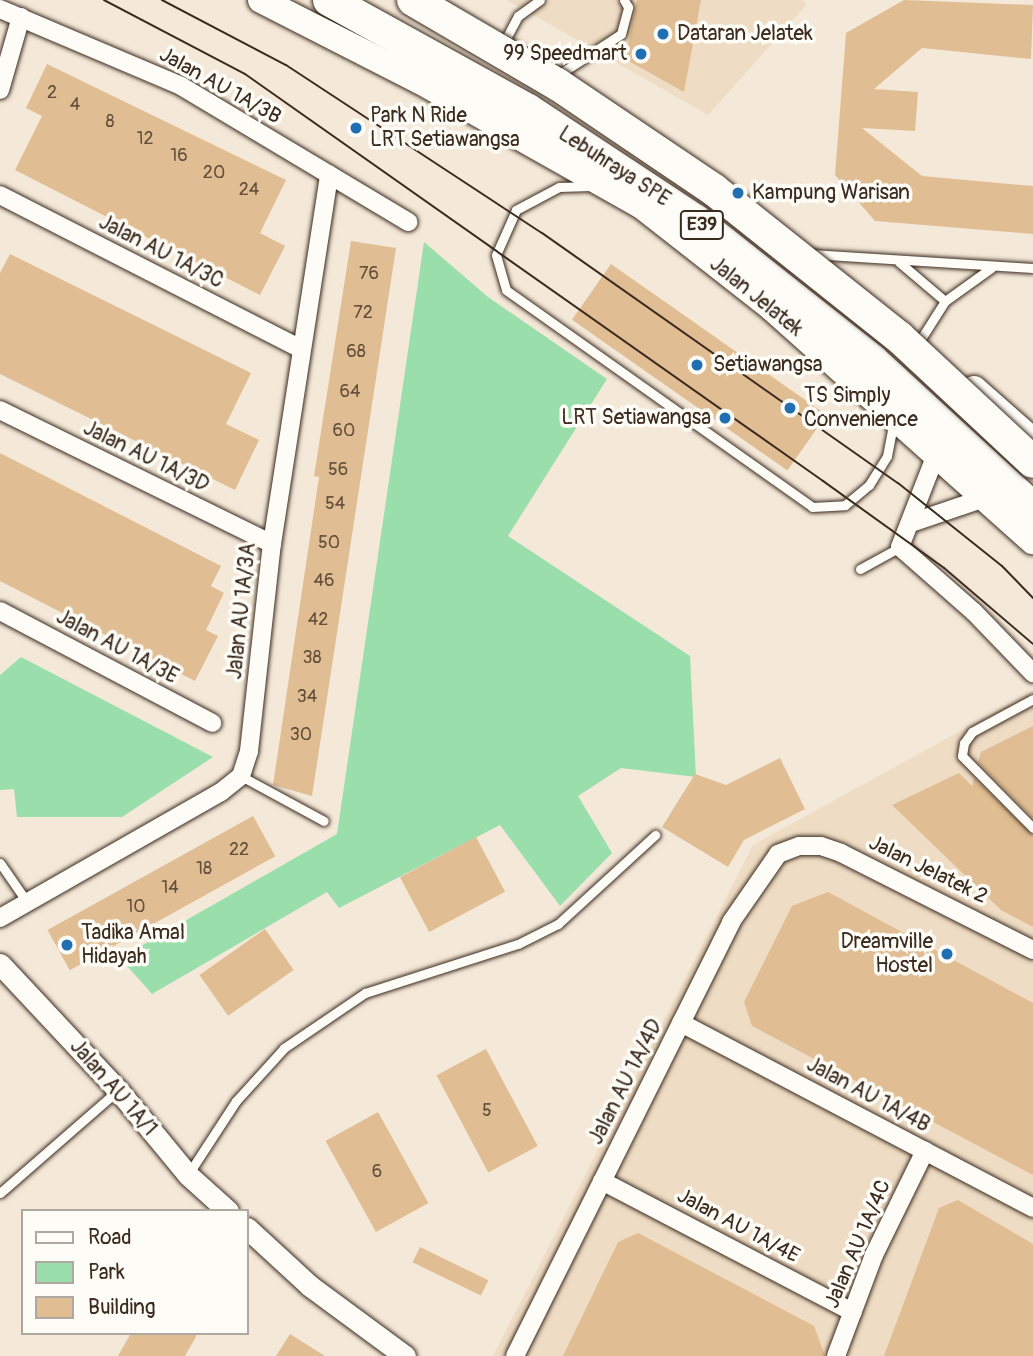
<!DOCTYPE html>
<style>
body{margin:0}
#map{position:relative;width:1033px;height:1356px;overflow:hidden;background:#f4e9d9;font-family:Pangolin,sans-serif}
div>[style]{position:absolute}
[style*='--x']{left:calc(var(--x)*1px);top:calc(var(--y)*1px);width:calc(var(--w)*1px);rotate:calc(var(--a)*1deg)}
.built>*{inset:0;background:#eedcc4}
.green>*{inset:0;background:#99deab}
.building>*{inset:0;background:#e0bd92;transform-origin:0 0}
.roads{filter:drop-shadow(0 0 2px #3b2a1e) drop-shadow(0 0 2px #3b2a1e)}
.service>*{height:9px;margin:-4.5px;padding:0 4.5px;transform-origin:4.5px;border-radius:4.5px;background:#fdfcf7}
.minor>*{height:18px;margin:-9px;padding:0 9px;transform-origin:9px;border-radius:9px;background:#fdfcf7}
.tertiary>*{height:21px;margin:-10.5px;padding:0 10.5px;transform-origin:10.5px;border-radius:10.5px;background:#fdfcf7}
.primary>*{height:26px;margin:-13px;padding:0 13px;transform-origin:13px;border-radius:13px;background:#fdfcf7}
.motorway>*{height:32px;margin:-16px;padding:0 16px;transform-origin:16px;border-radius:16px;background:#fdfcf7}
.tram>*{height:2px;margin:-1px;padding:0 1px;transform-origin:1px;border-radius:1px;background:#3b2a1e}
.bridges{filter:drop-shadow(0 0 2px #3b2a1e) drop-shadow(0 0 2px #3b2a1e)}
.motorway-bridge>*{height:32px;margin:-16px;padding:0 16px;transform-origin:16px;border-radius:16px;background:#fdfcf7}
.dots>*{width:19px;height:19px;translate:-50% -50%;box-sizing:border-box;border:4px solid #fdfcf7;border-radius:50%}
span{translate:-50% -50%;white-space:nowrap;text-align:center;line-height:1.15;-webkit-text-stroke:7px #fdfcf7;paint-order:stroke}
.number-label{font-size:18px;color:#644f3b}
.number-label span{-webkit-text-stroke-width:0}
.shield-label span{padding:2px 5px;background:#fdfcf7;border:2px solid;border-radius:5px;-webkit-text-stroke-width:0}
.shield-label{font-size:19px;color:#3b2a1e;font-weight:700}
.poi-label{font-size:21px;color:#3b2a1e}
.left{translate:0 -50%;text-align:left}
.right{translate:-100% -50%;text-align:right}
.street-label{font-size:21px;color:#3b2a1e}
.legend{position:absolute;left:21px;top:1209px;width:228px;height:126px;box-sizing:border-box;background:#fdfcf7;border:2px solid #afa8a0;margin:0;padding:9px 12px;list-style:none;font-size:21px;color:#3b2a1e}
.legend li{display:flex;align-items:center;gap:14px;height:35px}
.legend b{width:35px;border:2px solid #afa8a0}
</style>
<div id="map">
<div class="built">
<div style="clip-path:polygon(507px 0,802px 0,807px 4px,708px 115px)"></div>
<div style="clip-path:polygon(1033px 691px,1033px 1356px,493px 1356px,753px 845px)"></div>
</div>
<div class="green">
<div style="clip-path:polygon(424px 242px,488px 297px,607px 379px,508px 536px,690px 656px,696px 777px,621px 768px,578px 796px,612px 853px,560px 906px,500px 825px,339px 908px,327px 892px,152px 994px,120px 958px,337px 834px)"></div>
<div style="clip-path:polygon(21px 657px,213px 757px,122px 817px,17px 817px,14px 789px,0 790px,0 675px)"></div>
</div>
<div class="building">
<div style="clip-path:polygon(637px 0,701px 0,684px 92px,625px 59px)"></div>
<div style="clip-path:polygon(904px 0,1033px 5px,1031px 59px,922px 48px,874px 89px,918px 92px,915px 131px,862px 128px,922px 176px,1033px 186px,1033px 234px,875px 221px,835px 175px,846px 33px)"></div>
<div style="clip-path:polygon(47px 64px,286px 180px,260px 233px,285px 246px,260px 295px,15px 170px,42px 116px,26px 108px)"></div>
<div style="clip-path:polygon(351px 241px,396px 248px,312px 796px,273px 785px,319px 477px,314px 476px)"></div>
<div style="clip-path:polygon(10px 254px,251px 373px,226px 424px,259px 440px,235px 490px,0 374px,0 273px)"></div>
<div style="left:611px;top:264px;width:263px;height:68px;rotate:35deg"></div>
<div style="clip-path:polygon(0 453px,221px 566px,211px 586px,224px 593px,206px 630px,218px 636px,195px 681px,0 581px)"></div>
<div style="clip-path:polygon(1033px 726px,1033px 818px,978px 762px,981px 752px)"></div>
<div style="clip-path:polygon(780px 758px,805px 809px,744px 840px,728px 867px,662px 827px,695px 774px,726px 785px)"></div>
<div style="clip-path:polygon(959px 773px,972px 786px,974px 778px,1033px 835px,1033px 927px,1001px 910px,892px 805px)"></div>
<div style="left:253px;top:816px;width:46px;height:235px;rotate:61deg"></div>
<div style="left:476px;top:837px;width:62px;height:86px;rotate:62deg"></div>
<div style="clip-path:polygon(828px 892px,1033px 1003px,1033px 1175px,752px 1026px,744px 1002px,792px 906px)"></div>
<div style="left:265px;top:929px;width:50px;height:80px;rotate:55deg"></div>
<div style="left:486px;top:1049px;width:110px;height:56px;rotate:62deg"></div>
<div style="left:378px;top:1112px;width:104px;height:60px;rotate:61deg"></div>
<div style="clip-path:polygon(958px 1200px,1033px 1244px,1033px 1356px,884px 1356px,939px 1208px)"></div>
<div style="clip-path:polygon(638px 1233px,814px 1326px,825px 1356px,563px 1356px,618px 1242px)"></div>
<div style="left:420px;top:1247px;width:76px;height:17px;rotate:26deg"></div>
<div style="clip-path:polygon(131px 1333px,198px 1333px,185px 1356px,118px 1356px)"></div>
<div style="clip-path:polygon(290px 1334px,325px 1356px,276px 1356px)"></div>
</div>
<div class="roads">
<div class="service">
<div style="--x:502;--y:46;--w:34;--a:-62"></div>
<div style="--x:518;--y:16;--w:27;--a:-36"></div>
<div style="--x:555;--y:77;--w:79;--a:-33.1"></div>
<div style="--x:621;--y:34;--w:28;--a:-75"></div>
<div style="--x:628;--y:7;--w:8;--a:-120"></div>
<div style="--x:591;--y:186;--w:32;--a:178"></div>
<div style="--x:559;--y:187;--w:49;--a:151.9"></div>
<div style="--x:516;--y:210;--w:49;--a:114"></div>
<div style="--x:496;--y:255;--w:36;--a:74"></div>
<div style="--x:506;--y:290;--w:375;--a:35.3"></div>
<div style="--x:812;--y:507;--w:33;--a:-3"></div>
<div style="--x:845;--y:505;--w:31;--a:-40"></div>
<div style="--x:869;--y:485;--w:34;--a:-58"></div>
<div style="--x:887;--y:456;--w:26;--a:-79"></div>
<div style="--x:892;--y:430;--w:9;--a:-111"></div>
<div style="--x:811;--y:254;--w:222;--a:3.6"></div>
<div style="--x:899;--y:262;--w:60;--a:40.3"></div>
<div style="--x:917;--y:345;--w:52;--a:-57.5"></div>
<div style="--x:945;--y:301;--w:57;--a:-35.7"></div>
<div style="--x:860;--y:569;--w:46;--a:-28.8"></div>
<div style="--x:1033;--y:699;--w:69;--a:151.6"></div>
<div style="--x:972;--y:732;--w:14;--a:126"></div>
<div style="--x:964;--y:743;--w:13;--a:99"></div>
<div style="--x:962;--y:756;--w:101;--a:45.4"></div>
<div style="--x:241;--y:776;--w:94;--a:28.5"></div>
<div style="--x:0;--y:863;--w:47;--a:55.3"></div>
<div style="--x:189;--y:1173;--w:86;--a:-56.9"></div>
<div style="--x:236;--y:1101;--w:72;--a:-47.8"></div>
<div style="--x:284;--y:1048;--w:98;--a:-34.2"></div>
<div style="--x:365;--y:993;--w:161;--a:-17.8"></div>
<div style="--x:518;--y:944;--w:45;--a:-26.6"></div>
<div style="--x:558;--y:924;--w:132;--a:-42.5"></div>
<div style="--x:0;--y:1193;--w:157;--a:-41.1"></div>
</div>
<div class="minor">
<div style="--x:0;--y:9;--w:197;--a:23"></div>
<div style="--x:181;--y:86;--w:265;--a:30.9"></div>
<div style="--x:0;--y:90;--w:76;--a:-74"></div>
<div style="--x:0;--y:195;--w:338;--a:27.1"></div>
<div style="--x:0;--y:410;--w:303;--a:26.2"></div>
<div style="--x:937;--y:452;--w:102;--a:111.3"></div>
<div style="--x:900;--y:547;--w:98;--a:41.3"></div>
<div style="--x:974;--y:612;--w:85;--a:46"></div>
<div style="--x:911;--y:523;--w:81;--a:-18.7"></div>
<div style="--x:0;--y:611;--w:240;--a:27.8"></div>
<div style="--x:0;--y:918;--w:254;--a:-29.7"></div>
<div style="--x:221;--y:792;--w:26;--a:-39"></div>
<div style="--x:241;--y:776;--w:26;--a:-72"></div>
<div style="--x:249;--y:751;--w:208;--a:-83.7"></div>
<div style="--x:272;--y:544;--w:374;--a:-81.2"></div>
<div style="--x:681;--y:1023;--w:398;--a:27.7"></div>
<div style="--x:602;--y:1181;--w:283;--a:27.6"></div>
<div style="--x:515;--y:1356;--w:485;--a:-63.5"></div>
<div style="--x:731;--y:922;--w:83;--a:-55.3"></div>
<div style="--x:778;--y:854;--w:22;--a:-21"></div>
<div style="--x:799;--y:846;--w:22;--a:0"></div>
<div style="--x:821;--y:846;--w:21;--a:19"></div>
<div style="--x:841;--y:853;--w:215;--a:26.8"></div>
<div style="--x:836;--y:1356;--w:108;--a:-69.4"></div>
<div style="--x:874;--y:1255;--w:116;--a:-63.9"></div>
</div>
<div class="tertiary">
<div style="--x:0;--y:964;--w:173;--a:46.9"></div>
<div style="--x:118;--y:1090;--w:110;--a:50.5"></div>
<div style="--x:188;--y:1175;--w:54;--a:42"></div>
<div style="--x:247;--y:1228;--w:86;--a:42.6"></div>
<div style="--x:310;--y:1286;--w:118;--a:36.4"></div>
</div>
<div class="primary">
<div style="--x:261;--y:0;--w:178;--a:27"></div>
<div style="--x:420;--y:81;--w:255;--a:29.4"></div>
<div style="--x:642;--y:206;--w:165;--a:38.1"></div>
<div style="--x:772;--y:308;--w:350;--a:41.8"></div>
<div style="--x:974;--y:389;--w:79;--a:41.4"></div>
</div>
<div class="motorway">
<div style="--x:329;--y:0;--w:227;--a:28.9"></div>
<div style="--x:528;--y:110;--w:200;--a:33.4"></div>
<div style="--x:695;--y:220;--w:226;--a:38.3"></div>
<div style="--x:872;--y:360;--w:219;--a:42.6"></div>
</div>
</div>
<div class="tram">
<div style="--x:104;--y:0;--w:159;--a:27.7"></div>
<div style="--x:245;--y:74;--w:707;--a:35.15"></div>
<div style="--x:823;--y:481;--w:149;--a:35.7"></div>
<div style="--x:944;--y:568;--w:117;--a:40.5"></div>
<div style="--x:162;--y:0;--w:140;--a:27.7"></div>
<div style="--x:286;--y:65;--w:306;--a:33.3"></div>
<div style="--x:542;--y:233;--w:435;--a:35.1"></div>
<div style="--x:898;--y:483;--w:133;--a:38.6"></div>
<div style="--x:1002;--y:566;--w:45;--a:45.9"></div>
</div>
<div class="bridges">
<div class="motorway-bridge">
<div style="--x:413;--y:0;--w:167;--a:30.3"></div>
<div style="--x:557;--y:84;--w:189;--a:34"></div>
<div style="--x:714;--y:190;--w:236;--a:38.5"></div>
<div style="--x:899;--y:337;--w:183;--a:43"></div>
</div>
</div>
<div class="dots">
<div style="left:663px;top:34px;background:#1f6fb2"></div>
<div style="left:641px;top:54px;background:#1f6fb2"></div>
<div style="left:356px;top:128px;background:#1f6fb2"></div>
<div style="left:738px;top:193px;background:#1f6fb2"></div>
<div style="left:697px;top:365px;background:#1f6fb2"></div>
<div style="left:790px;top:408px;background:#1f6fb2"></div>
<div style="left:725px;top:418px;background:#1f6fb2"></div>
<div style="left:67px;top:945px;background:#1f6fb2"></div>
<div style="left:947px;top:954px;background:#1f6fb2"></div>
</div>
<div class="number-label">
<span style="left:52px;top:93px">2</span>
<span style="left:75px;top:105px">4</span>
<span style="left:110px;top:122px">8</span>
<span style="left:145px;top:139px">12</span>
<span style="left:179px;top:156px">16</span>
<span style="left:214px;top:173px">20</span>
<span style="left:249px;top:190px">24</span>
<span style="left:369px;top:274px">76</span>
<span style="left:363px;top:313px">72</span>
<span style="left:356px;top:352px">68</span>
<span style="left:350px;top:392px">64</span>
<span style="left:344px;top:431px">60</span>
<span style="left:338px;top:470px">56</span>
<span style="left:335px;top:504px">54</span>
<span style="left:329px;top:543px">50</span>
<span style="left:324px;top:581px">46</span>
<span style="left:318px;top:620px">42</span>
<span style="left:312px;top:658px">38</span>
<span style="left:307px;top:697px">34</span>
<span style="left:301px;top:735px">30</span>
<span style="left:239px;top:850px">22</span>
<span style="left:204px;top:869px">18</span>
<span style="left:170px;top:888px">14</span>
<span style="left:136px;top:907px">10</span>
<span style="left:487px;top:1111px">5</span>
<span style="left:377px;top:1172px">6</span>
</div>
<div class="shield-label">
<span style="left:702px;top:225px">E39</span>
</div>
<div class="poi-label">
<span class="left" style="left:677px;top:34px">Dataran Jelatek</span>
<span class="right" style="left:627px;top:54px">99 Speedmart</span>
<span class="left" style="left:370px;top:128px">Park N Ride<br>LRT Setiawangsa</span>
<span class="left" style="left:752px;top:193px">Kampung Warisan</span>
<span class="left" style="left:713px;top:365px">Setiawangsa</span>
<span class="left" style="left:804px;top:408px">TS Simply<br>Convenience</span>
<span class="right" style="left:711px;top:418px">LRT Setiawangsa</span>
<span class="left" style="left:81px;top:945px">Tadika Amal<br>Hidayah</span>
<span class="right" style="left:933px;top:954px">Dreamville<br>Hostel</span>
</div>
<div class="street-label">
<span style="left:220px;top:86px;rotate:29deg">Jalan AU 1A/3B</span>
<span style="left:614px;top:167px;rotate:33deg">Lebuhraya SPE</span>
<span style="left:161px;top:252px;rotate:27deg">Jalan AU 1A/3C</span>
<span style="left:756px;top:297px;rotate:39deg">Jalan Jelatek</span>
<span style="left:146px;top:457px;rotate:26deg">Jalan AU 1A/3D</span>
<span style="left:242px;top:611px;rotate:-84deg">Jalan AU 1A/3A</span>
<span style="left:117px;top:647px;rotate:28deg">Jalan AU 1A/3E</span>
<span style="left:928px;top:870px;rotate:26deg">Jalan Jelatek 2</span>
<span style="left:626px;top:1082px;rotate:-63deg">Jalan AU 1A/4D</span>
<span style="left:113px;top:1088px;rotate:49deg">Jalan AU 1A/1</span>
<span style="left:868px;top:1095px;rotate:28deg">Jalan AU 1A/4B</span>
<span style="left:738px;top:1226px;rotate:28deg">Jalan AU 1A/4E</span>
<span style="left:858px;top:1244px;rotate:-67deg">Jalan AU 1A/4C</span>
</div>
<ul class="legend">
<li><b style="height:9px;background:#fdfcf7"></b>Road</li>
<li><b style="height:19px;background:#99deab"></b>Park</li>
<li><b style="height:19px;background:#e0bd92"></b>Building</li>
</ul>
</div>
